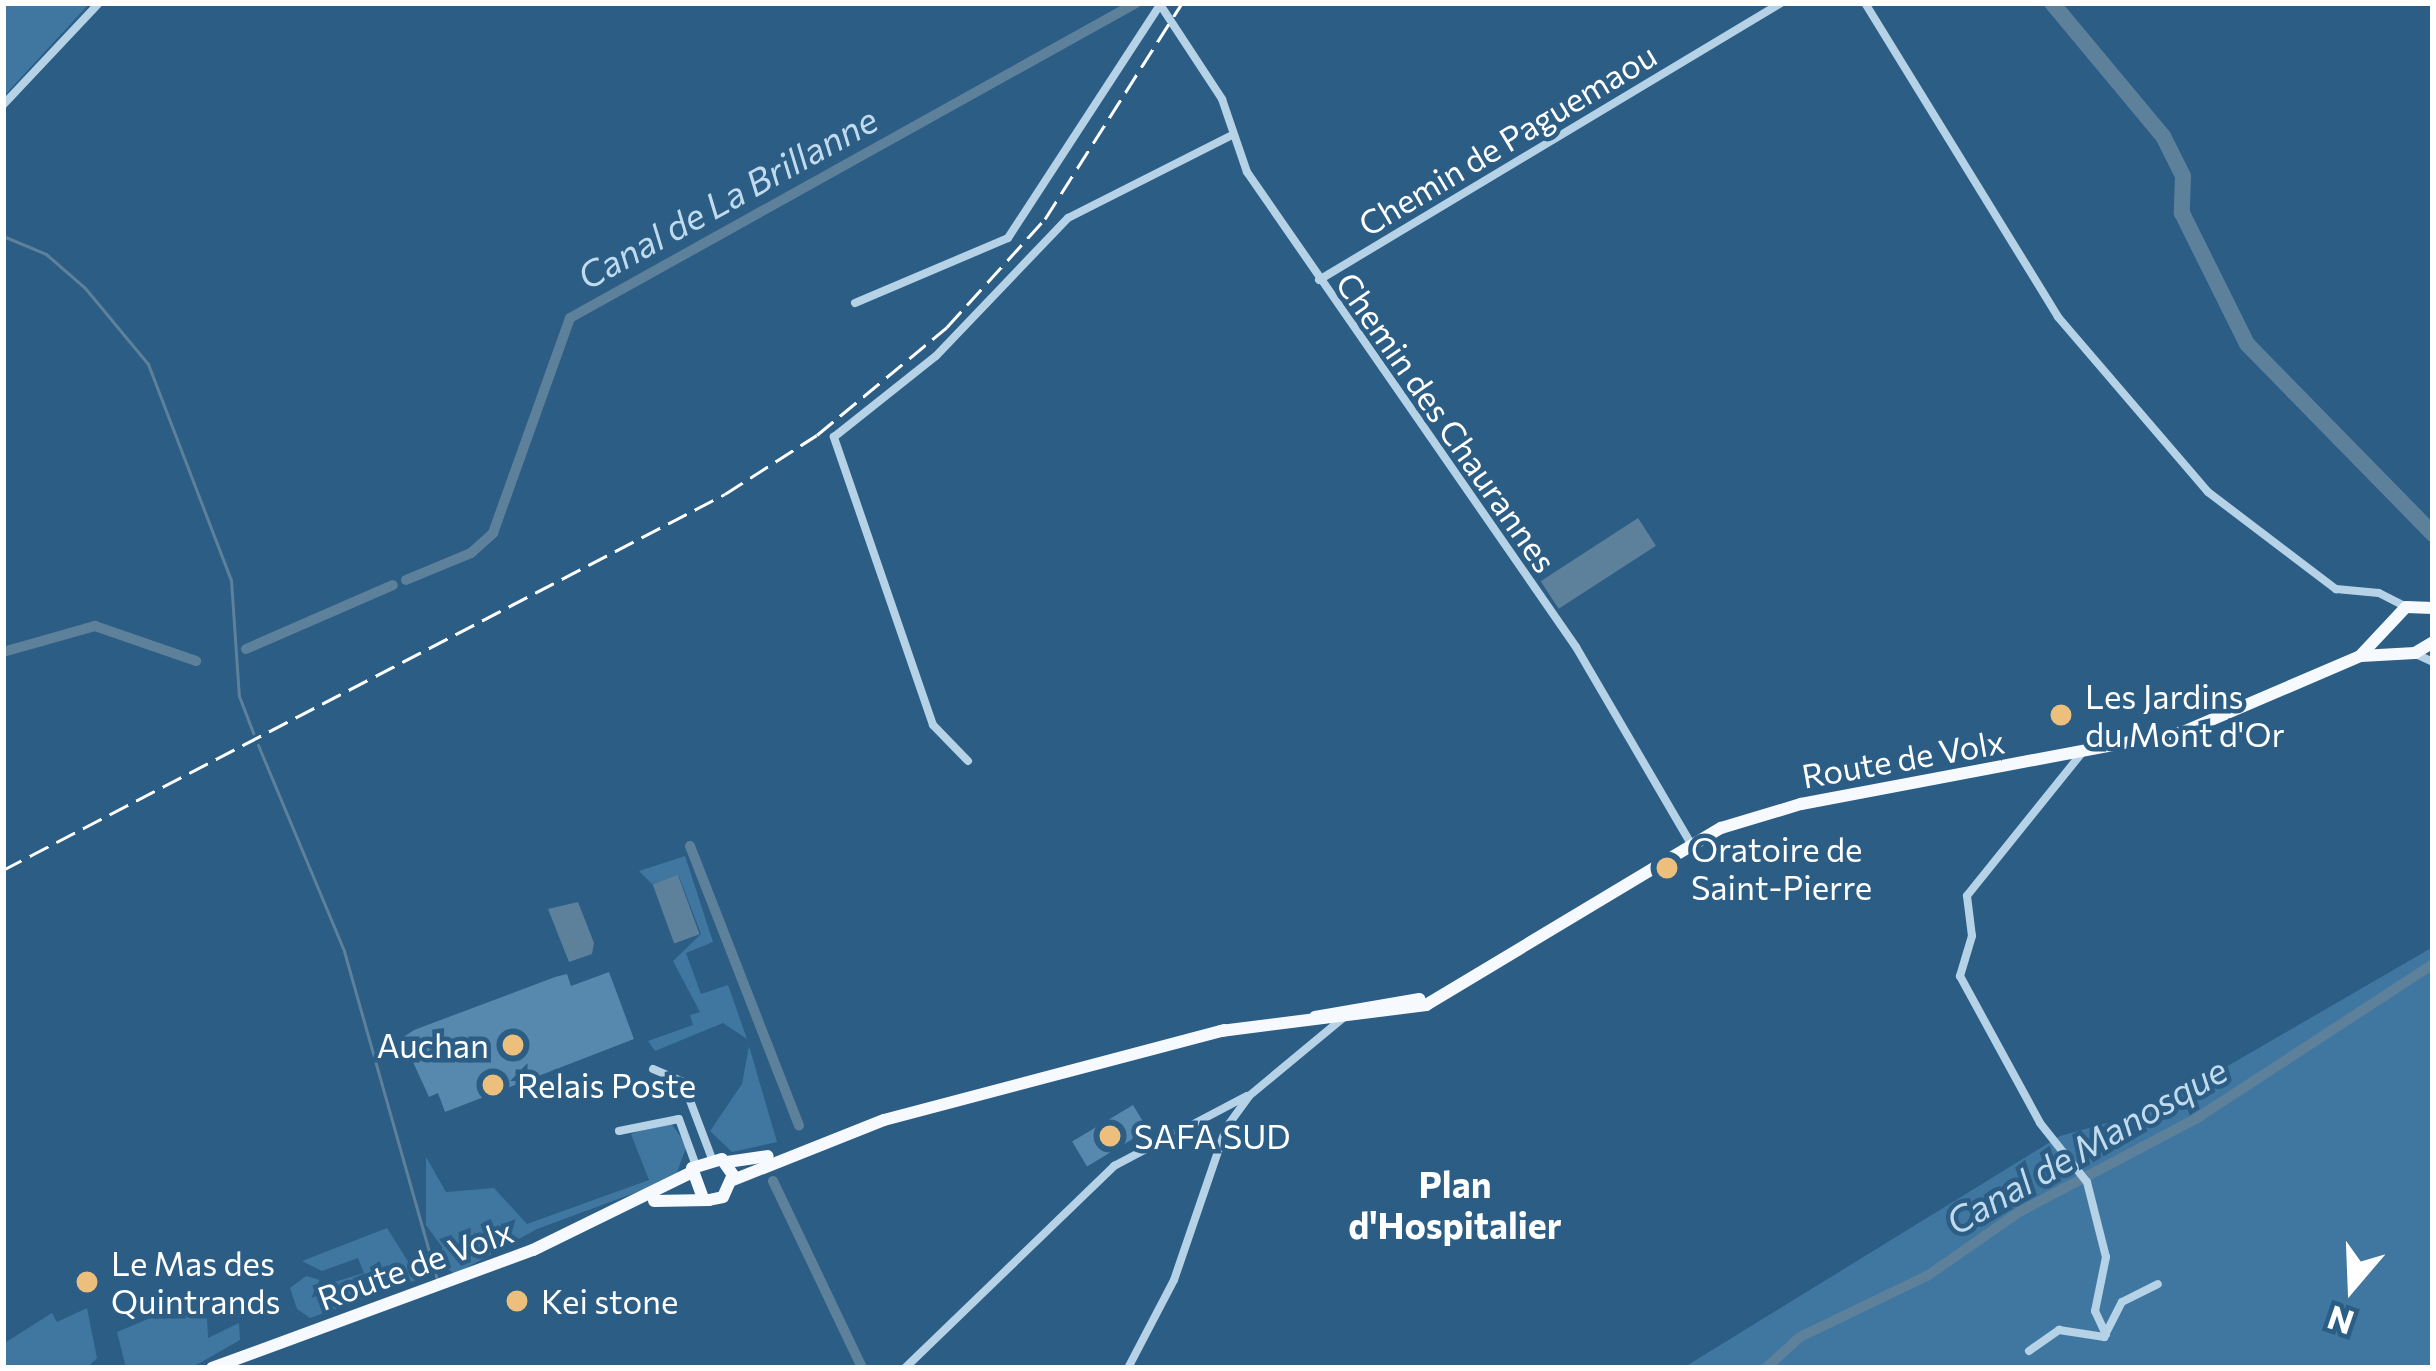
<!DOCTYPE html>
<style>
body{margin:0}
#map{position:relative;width:2436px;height:1371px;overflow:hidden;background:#2b5d85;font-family:Commissioner,sans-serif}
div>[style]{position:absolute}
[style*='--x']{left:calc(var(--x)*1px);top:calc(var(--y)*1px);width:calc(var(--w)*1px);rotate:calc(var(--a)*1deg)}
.green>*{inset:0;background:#4077a1}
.water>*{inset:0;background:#5e819b;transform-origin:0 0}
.stream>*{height:3px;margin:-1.5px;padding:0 1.5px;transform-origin:1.5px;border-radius:1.5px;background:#5e819b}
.canal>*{height:10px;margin:-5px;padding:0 5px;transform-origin:5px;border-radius:5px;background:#5e819b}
.river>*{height:16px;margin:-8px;padding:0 8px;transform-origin:8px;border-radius:8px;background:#5e819b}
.building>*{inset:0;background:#5788ae;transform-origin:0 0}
.street>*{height:8px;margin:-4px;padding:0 4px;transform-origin:4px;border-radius:4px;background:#b5d2e7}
.primary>*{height:12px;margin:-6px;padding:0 6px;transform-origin:6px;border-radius:6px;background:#f6fafe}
.rail>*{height:3px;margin-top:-1.5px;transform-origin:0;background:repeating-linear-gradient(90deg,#fff 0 21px,transparent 0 30px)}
.dots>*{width:33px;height:33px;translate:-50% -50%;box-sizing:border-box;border:6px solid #2b5d85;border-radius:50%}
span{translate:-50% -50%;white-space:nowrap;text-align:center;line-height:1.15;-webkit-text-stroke:9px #2b5d85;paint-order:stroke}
.street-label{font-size:33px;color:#fff}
.poi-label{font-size:33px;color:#fff}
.left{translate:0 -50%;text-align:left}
.right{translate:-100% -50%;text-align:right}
.water-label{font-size:36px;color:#c1dbee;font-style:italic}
.neighbourhood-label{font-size:36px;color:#fff;font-weight:700}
.frame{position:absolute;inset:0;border:6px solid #fff;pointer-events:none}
.north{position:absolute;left:2292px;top:1227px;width:120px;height:120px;-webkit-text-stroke:9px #2b5d85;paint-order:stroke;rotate:199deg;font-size:33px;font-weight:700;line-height:48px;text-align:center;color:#fff}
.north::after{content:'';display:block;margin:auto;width:42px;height:54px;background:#fff;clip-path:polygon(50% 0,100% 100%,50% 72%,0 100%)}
</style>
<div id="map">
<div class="green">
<div style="clip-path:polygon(3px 3px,90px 3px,3px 97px)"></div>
<div style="clip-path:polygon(685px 856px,713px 942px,686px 953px,701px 994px,728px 985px,747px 1039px,723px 1023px,655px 1051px,648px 1041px,693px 1025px,690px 1015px,700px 1012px,673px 961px,701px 934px,679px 876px,652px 884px,639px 871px)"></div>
<div style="clip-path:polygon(2433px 947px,2433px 1368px,1683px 1368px,2060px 1136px,2150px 1111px)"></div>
<div style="clip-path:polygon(749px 1046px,777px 1142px,732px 1152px,710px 1131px,742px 1084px)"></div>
<div style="clip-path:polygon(669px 1121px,687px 1145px,675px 1178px,537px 1229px,455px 1274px,442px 1265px,442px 1247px,426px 1225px,426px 1157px,446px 1192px,494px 1188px,527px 1224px,649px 1180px,631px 1134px)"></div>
<div style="clip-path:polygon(387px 1228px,419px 1279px,310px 1318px,297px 1309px,290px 1288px,306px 1276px,331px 1283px,364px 1273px,358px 1258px,322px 1271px,302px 1261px)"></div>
<div style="clip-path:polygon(186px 1303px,192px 1316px,207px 1317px,208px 1338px,239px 1323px,240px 1340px,191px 1368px,126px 1368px,117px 1332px)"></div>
<div style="clip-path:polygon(87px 1308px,97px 1358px,87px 1368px,3px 1368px,3px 1344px,52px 1313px,57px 1322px)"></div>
</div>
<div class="water">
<div style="left:1638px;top:518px;width:33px;height:116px;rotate:57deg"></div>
<div style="left:678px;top:875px;width:63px;height:27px;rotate:70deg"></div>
<div style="clip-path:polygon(578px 902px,594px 943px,592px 954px,569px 962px,548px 909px)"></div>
</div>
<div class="stream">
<div style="--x:3;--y:236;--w:47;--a:22.7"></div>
<div style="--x:46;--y:254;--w:52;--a:41.1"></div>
<div style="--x:85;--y:288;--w:99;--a:50.3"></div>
<div style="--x:148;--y:364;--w:231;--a:69"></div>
<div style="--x:231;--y:580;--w:116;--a:86.1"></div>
<div style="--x:239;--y:696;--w:40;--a:69"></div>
<div style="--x:258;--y:745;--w:223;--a:67.3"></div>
<div style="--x:344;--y:951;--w:339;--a:74.2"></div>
</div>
<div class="canal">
<div style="--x:406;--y:580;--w:70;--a:-22.6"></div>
<div style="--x:471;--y:553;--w:30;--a:-42"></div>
<div style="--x:493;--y:533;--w:228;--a:-70.3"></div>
<div style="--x:570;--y:318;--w:648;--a:-29.1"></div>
<div style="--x:246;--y:649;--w:160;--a:-23.5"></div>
<div style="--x:3;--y:652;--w:96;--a:-15.8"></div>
<div style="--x:95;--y:626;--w:107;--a:19.1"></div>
<div style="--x:690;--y:846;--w:300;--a:68.7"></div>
<div style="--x:773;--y:1181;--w:207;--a:64.5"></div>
<div style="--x:1766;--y:1368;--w:46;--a:-42.4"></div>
<div style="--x:1800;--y:1337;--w:141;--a:-25.7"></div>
<div style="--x:1927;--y:1276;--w:112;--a:-34.8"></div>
<div style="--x:2019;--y:1212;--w:201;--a:-27.8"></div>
<div style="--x:2197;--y:1118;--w:282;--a:-33.1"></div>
</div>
<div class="river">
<div style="--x:2052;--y:3;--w:173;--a:50.2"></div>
<div style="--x:2163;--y:136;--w:45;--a:63.4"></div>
<div style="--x:2183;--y:176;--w:37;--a:92"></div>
<div style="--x:2182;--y:213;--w:146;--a:63.6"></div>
<div style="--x:2247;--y:344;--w:266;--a:45.6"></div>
</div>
<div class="building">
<div style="clip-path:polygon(609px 972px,634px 1039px,445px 1112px,438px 1093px,429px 1097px,402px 1038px,414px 1030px,555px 977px,567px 974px,571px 986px)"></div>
<div style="left:1133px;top:1105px;width:29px;height:71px;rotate:59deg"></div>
</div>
<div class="street">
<div style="--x:1159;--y:3;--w:115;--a:56.7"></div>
<div style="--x:1222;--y:99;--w:77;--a:71.1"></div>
<div style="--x:1247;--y:172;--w:578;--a:55.29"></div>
<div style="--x:1576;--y:647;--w:226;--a:59.7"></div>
<div style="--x:1865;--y:3;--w:369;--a:58.4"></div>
<div style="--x:2058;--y:317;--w:230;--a:49.4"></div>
<div style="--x:2208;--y:492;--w:161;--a:37.2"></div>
<div style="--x:2336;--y:589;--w:43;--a:5.3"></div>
<div style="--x:2379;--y:593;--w:30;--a:27"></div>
<div style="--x:3;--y:105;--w:140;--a:-46.7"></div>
<div style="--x:1319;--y:280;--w:539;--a:-30.95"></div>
<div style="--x:855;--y:303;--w:166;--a:-23"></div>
<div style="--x:1008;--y:238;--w:278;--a:-56.9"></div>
<div style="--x:2416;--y:654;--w:19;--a:25"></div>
<div style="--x:2081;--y:754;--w:182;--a:128.8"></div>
<div style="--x:1967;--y:896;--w:40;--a:82.9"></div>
<div style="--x:1972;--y:936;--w:42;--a:106.7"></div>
<div style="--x:1960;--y:976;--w:167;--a:61.4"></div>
<div style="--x:2040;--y:1123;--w:75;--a:51.5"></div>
<div style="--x:2087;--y:1182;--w:77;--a:75.8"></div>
<div style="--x:2106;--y:1257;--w:55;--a:101.5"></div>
<div style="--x:2095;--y:1311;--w:26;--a:65"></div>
<div style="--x:968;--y:761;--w:50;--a:-134.2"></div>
<div style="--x:933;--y:725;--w:305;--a:-109"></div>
<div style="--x:834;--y:437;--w:130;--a:-38.5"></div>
<div style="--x:936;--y:356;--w:191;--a:-46.3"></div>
<div style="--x:1068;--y:218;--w:184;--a:-26.8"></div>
<div style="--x:653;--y:1069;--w:33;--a:23"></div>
<div style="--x:683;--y:1082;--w:79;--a:69.3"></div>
<div style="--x:619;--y:1131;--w:61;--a:-11.3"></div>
<div style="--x:679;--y:1119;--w:47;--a:70"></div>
<div style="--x:2029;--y:1351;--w:37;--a:-35"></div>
<div style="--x:2059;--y:1330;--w:46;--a:8.8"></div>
<div style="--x:2104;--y:1337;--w:39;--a:-63"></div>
<div style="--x:2122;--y:1302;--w:40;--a:-26.6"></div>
<div style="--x:905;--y:1368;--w:291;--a:-44"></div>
<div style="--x:1114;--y:1166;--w:150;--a:-27.8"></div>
<div style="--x:1128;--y:1368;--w:99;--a:-62.4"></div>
<div style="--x:1174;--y:1280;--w:161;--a:-71.1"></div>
<div style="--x:1226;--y:1128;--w:39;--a:-54"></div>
<div style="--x:1249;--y:1096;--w:122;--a:-39.7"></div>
</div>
<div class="primary">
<div style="--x:2361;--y:656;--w:54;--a:-3.2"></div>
<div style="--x:2415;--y:653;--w:21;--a:-31"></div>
<div style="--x:1315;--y:1017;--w:106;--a:-9.8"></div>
<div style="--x:1221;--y:1031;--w:207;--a:-7.2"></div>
<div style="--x:1426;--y:1005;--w:344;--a:-31"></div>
<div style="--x:1721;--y:828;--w:84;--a:-16.7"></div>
<div style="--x:1801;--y:804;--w:389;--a:-10.7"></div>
<div style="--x:2183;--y:732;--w:193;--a:-23.2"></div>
<div style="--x:2360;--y:656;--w:67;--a:-46.8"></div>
<div style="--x:2406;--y:607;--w:27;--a:2"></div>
<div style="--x:727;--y:1162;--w:41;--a:-8.3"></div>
<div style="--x:733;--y:1180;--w:162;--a:-21.7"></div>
<div style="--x:884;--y:1120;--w:352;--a:-14.8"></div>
<div style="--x:654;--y:1201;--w:55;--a:-1"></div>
<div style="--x:709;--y:1200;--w:14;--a:-12"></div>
<div style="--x:723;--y:1197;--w:24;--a:-66"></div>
<div style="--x:733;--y:1175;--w:19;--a:-125"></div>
<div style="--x:722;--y:1159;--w:31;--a:163"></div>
<div style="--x:692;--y:1168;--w:32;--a:70"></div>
<div style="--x:212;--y:1368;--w:342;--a:-20.2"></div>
<div style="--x:533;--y:1250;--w:175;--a:-26.1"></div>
</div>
<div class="rail">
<div style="--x:3;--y:870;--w:814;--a:-27.51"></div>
<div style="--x:725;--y:494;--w:109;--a:-32.7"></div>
<div style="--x:817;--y:435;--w:169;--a:-39.7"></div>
<div style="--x:947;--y:327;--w:146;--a:-47.8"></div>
<div style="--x:1045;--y:219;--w:256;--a:-57.6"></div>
</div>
<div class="dots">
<div style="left:2061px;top:715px;background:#edbf7d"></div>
<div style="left:1667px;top:868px;background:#edbf7d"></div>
<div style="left:513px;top:1045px;background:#edbf7d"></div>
<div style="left:493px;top:1085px;background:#edbf7d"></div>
<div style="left:1110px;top:1136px;background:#edbf7d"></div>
<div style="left:87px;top:1282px;background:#edbf7d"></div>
<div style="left:517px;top:1301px;background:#edbf7d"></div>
</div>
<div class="street-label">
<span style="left:1507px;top:139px;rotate:-31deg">Chemin de Paguemaou</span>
<span style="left:1447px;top:422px;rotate:55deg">Chemin des Chaurannes</span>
<span style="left:1903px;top:758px;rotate:-10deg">Route de Volx</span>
<span style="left:415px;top:1264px;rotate:-20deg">Route de Volx</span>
</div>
<div class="poi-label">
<span class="left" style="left:2085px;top:715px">Les Jardins<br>du Mont d'Or</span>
<span class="left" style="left:1691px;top:868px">Oratoire de<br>Saint-Pierre</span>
<span class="right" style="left:489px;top:1045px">Auchan</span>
<span class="left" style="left:517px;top:1085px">Relais Poste</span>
<span class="left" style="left:1134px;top:1136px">SAFA SUD</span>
<span class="left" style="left:111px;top:1282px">Le Mas des<br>Quintrands</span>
<span class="left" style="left:541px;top:1301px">Kei stone</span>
</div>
<div class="water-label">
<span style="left:727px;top:197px;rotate:-29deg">Canal de La Brillanne</span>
<span style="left:2086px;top:1145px;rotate:-30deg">Canal de Manosque</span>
</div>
<div class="neighbourhood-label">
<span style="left:1455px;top:1204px">Plan<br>d'Hospitalier</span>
</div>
<div class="frame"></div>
<div class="north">N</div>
</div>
